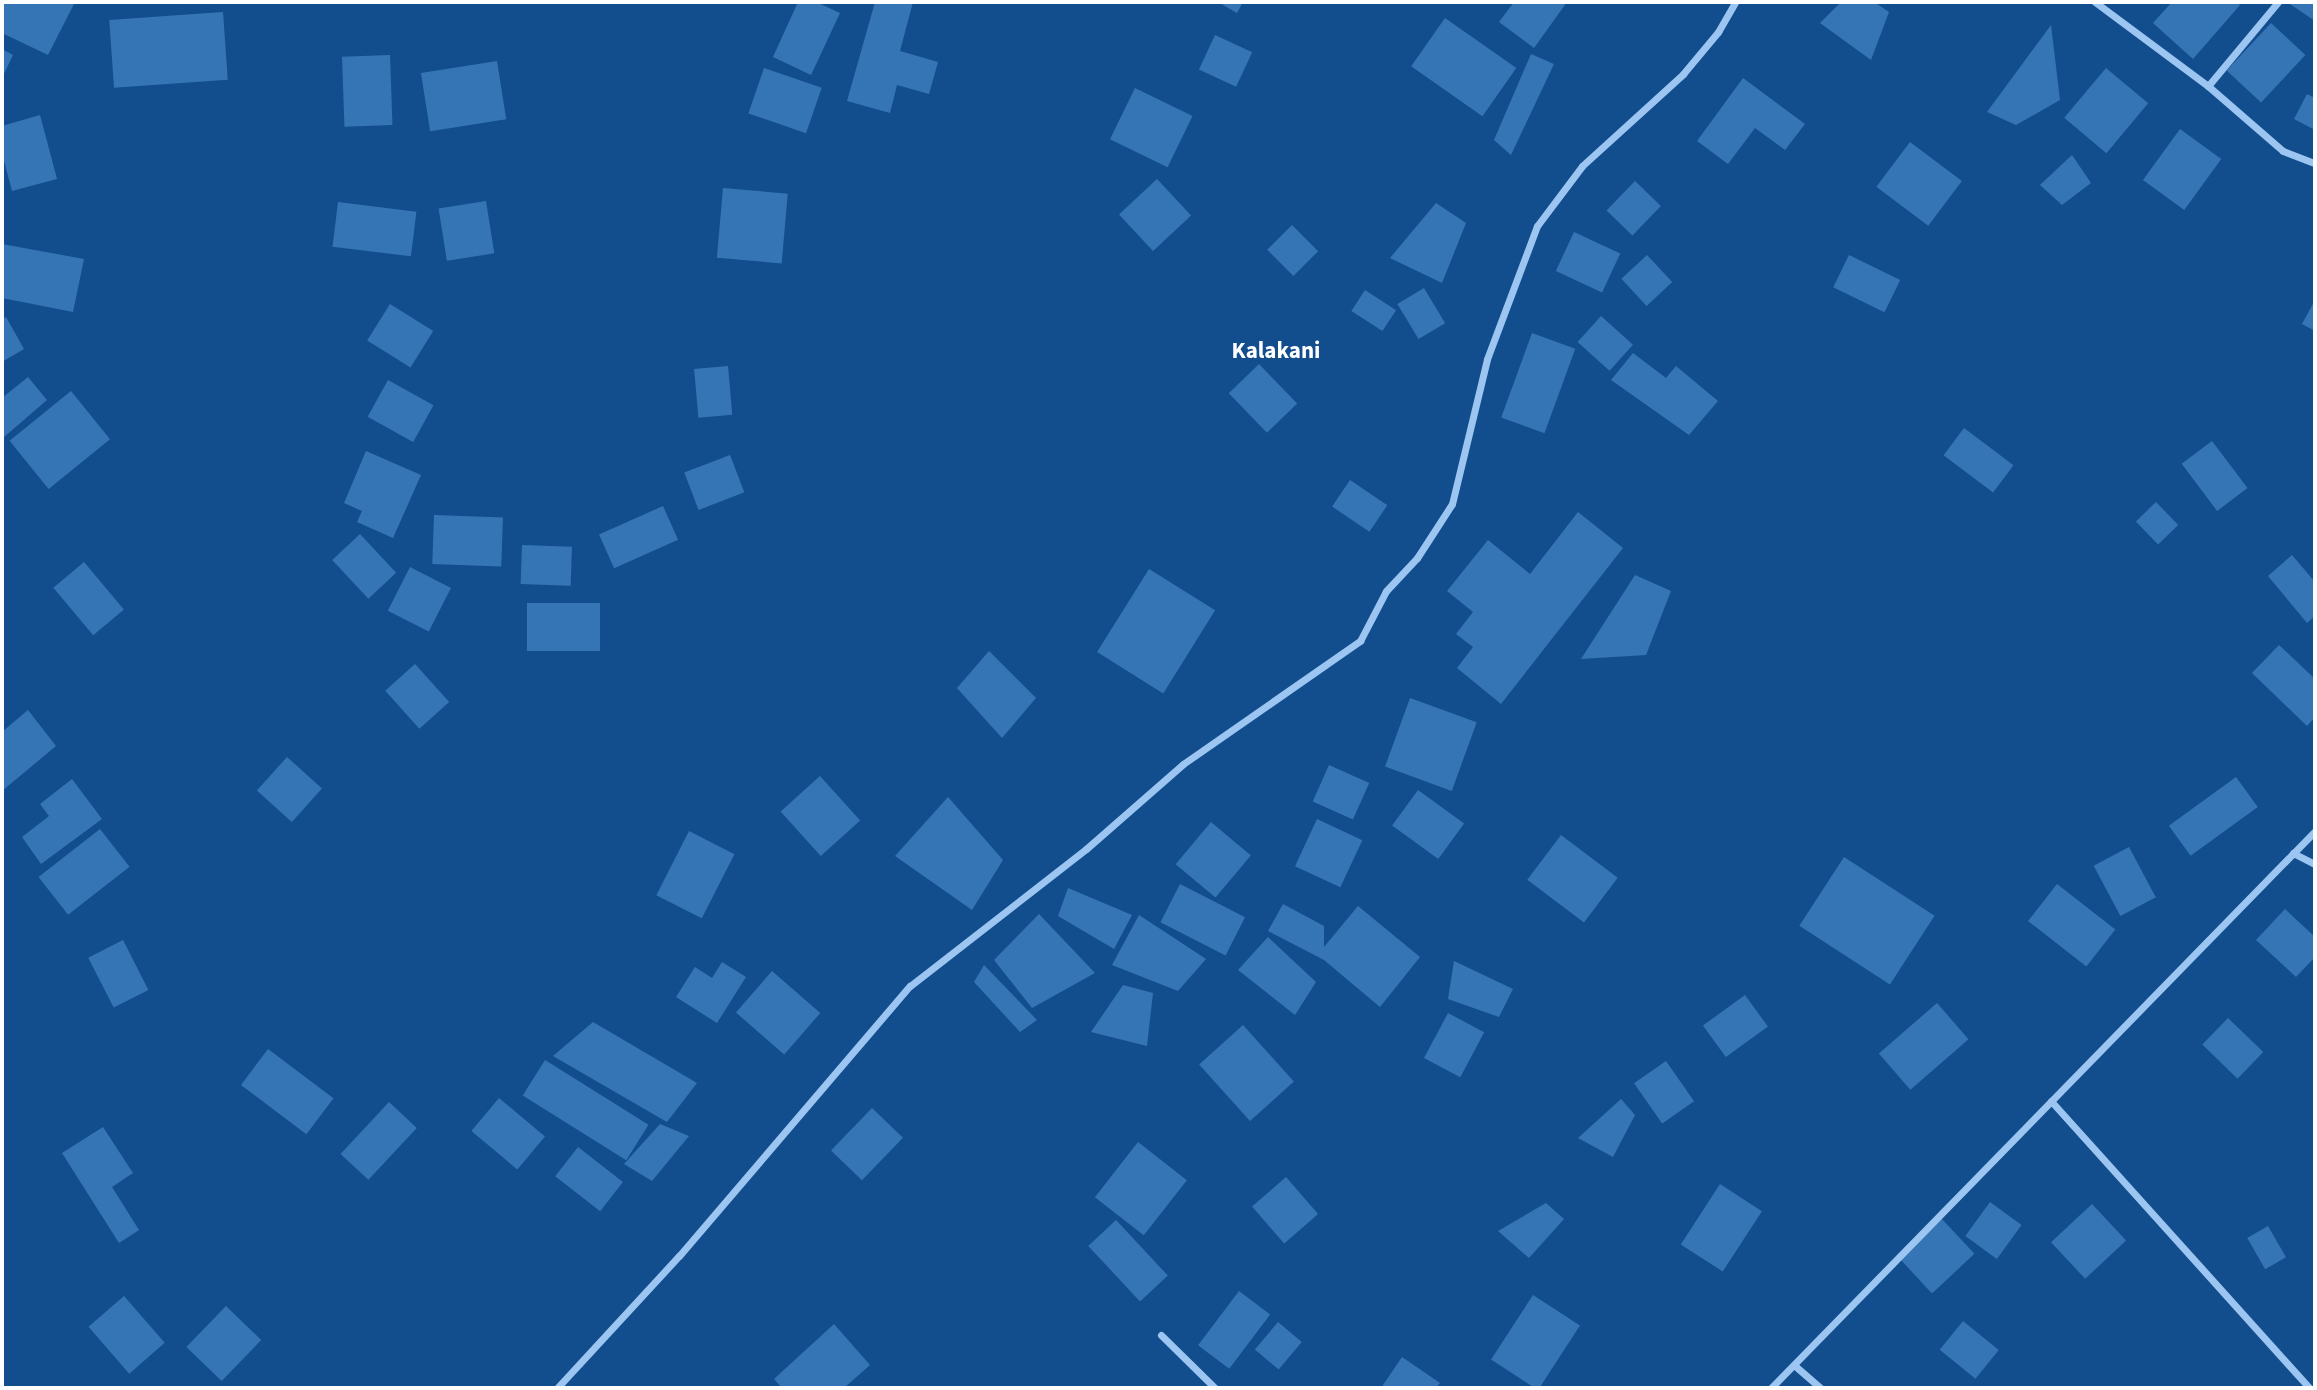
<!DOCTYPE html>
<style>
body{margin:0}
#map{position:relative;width:2317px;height:1390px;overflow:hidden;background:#124e8e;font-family:"Source Sans 3",sans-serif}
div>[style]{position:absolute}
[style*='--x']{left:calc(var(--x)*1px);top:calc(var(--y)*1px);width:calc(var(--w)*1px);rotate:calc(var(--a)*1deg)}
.building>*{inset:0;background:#3675b5;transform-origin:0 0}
.street>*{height:7px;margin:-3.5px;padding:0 3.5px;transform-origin:3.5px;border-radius:3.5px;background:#9cc6f1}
span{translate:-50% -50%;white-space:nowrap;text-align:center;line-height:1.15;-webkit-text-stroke:7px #124e8e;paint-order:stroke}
.quarter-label{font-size:23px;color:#fff;font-weight:700}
.frame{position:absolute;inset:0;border:4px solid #fff;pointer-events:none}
</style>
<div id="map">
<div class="building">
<div style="clip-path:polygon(2px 2px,75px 2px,48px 55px,2px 33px)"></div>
<div style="clip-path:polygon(798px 2px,816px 2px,840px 13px,811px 75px,773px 57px)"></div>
<div style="clip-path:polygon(875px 2px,913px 2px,900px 51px,938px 62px,929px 94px,897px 85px,890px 113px,847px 101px)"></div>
<div style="clip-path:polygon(1218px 2px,1243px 2px,1237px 13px)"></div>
<div style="clip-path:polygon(1514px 2px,1567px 2px,1534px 48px,1499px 22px)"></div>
<div style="clip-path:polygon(1841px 2px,1874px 2px,1889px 12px,1871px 60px,1820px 23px)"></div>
<div style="clip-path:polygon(2172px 2px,2236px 2px,2240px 5px,2193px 59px,2153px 23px)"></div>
<div style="clip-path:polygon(2287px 2px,2315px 2px,2315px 21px)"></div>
<div style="left:223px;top:12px;width:68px;height:114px;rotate:86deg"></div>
<div style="left:1445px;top:18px;width:87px;height:59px;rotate:35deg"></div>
<div style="left:2271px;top:23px;width:47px;height:65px;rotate:43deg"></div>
<div style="clip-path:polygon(2051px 25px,2060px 100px,2016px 125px,1987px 112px)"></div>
<div style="left:1215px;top:35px;width:41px;height:38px;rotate:25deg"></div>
<div style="clip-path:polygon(2px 49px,13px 55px,2px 78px)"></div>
<div style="clip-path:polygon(1531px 54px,1554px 64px,1511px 155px,1494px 140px)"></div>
<div style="left:390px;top:55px;width:70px;height:48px;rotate:88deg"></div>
<div style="left:497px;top:61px;width:59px;height:77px;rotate:81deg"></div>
<div style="left:764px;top:68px;width:61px;height:48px;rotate:19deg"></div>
<div style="left:2106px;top:68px;width:55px;height:65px;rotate:40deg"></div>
<div style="clip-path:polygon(1743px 78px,1805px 124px,1785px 150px,1755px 128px,1728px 164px,1697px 141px)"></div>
<div style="left:1135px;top:88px;width:64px;height:57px;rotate:26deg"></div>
<div style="clip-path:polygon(2307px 94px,2315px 98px,2315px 130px,2294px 119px)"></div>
<div style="clip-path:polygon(40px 115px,57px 179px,12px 191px,2px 153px,2px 126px)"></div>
<div style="left:2180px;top:129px;width:51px;height:63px;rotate:36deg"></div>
<div style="left:1910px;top:142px;width:65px;height:56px;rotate:37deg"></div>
<div style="clip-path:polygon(2072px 155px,2091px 183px,2062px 205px,2040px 185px)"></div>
<div style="left:1157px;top:179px;width:50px;height:52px;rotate:47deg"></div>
<div style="left:1635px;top:181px;width:36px;height:41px;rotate:44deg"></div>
<div style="left:723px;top:188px;width:65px;height:70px;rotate:5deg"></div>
<div style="left:486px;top:201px;width:53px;height:48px;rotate:81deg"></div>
<div style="left:338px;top:202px;width:79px;height:45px;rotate:7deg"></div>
<div style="clip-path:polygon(1436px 203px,1466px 223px,1442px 283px,1390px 258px)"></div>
<div style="left:1292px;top:225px;width:37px;height:35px;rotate:45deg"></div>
<div style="left:1574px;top:232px;width:51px;height:43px;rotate:25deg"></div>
<div style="clip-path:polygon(2px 244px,84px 259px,73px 312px,2px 298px)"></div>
<div style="left:1647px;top:255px;width:37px;height:35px;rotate:47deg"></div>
<div style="left:1849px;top:255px;width:57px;height:36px;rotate:26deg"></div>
<div style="left:1424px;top:288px;width:41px;height:31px;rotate:59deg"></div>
<div style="left:1365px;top:290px;width:37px;height:25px;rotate:33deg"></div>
<div style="clip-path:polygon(2315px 300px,2315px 331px,2302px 324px)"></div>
<div style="left:390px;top:304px;width:51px;height:43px;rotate:32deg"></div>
<div style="left:1601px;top:316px;width:43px;height:35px;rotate:42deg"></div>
<div style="clip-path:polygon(6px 317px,24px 349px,2px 362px,2px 319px)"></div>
<div style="left:1532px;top:333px;width:46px;height:90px;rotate:20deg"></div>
<div style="clip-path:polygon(1633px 353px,1666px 378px,1676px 366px,1718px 401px,1689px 435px,1611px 380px)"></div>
<div style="left:1259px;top:364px;width:55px;height:42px;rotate:46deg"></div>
<div style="left:728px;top:366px;width:49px;height:34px;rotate:85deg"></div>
<div style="clip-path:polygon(28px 377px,47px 400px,4px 437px,2px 398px)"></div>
<div style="left:388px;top:380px;width:52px;height:42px;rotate:29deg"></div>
<div style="left:71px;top:391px;width:62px;height:79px;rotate:51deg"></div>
<div style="left:1964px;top:428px;width:62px;height:34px;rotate:37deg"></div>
<div style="left:2212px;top:441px;width:59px;height:38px;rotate:53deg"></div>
<div style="clip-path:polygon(366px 451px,421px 475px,393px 538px,357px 522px,362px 511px,344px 503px)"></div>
<div style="left:730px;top:455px;width:40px;height:49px;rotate:69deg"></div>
<div style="left:1350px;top:480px;width:45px;height:32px;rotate:34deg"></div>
<div style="left:2156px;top:502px;width:32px;height:28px;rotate:46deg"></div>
<div style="left:663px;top:506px;width:37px;height:70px;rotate:66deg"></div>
<div style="clip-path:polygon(1578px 512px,1623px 548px,1501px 704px,1457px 668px,1473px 647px,1456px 634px,1473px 612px,1447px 591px,1488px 540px,1530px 574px)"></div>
<div style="left:434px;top:515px;width:69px;height:49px;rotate:2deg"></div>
<div style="left:360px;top:534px;width:53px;height:38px;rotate:47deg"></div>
<div style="left:522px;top:545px;width:50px;height:39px;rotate:2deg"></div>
<div style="clip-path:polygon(2292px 555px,2315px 582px,2315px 616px,2307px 623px,2268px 576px)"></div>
<div style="left:84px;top:562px;width:62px;height:40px;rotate:50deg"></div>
<div style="left:410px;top:567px;width:46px;height:49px;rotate:27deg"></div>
<div style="left:1149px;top:569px;width:78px;height:98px;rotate:32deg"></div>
<div style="clip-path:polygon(1635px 575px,1671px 591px,1646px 655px,1581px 659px)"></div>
<div style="left:527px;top:603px;width:73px;height:48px"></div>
<div style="clip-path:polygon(2279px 645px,2315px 679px,2315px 717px,2307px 726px,2252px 673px)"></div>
<div style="clip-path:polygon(989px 651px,1036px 698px,1002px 738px,957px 688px)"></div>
<div style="left:415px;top:664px;width:51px;height:40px;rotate:48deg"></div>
<div style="left:1410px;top:698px;width:71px;height:73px;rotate:20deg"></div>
<div style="clip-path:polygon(28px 710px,56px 746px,2px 791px,2px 732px)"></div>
<div style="left:287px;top:757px;width:47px;height:45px;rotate:42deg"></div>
<div style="left:1329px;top:765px;width:44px;height:40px;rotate:24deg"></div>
<div style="left:820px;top:776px;width:60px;height:53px;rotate:48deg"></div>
<div style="left:2236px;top:777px;width:37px;height:83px;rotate:54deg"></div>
<div style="clip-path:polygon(72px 779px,102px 819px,41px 864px,22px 837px,49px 816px,40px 804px)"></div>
<div style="left:1418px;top:790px;width:57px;height:44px;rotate:36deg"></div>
<div style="clip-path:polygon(948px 797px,1003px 860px,972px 910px,895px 856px)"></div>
<div style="left:1317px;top:819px;width:50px;height:52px;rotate:25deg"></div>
<div style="left:1211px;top:822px;width:52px;height:55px;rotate:40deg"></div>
<div style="left:100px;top:829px;width:48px;height:78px;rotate:52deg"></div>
<div style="left:689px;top:831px;width:51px;height:72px;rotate:27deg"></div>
<div style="left:1561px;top:835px;width:71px;height:56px;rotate:37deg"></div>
<div style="left:2129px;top:847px;width:57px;height:40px;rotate:62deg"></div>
<div style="left:1844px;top:857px;width:108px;height:82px;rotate:33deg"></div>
<div style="left:1180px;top:884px;width:73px;height:43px;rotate:27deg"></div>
<div style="left:2057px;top:884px;width:74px;height:47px;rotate:38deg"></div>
<div style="clip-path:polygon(1068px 888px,1132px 915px,1114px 949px,1058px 916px)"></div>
<div style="clip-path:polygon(1283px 904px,1324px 926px,1324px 947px,1358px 906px,1420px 957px,1380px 1007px,1324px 960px,1268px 931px)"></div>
<div style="clip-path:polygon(2285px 909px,2315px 937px,2315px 957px,2296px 977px,2256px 940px)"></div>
<div style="clip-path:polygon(1039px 914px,1095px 973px,1032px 1008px,994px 960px)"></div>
<div style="clip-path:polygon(1139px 915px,1206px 959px,1178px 991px,1112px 965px)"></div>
<div style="clip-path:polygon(1268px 937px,1316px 982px,1295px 1015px,1238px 970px)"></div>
<div style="left:123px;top:940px;width:56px;height:39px;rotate:63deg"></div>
<div style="clip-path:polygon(1454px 961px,1513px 989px,1499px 1017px,1448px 999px)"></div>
<div style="clip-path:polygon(722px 962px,746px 977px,717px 1023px,676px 997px,695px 967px,712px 978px)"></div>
<div style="clip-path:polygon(984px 965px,1037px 1020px,1020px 1032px,974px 982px)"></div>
<div style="left:772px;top:971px;width:64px;height:55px;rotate:41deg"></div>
<div style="clip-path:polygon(1123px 985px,1153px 993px,1147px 1046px,1091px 1032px)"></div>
<div style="left:1745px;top:995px;width:39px;height:52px;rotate:54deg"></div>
<div style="left:1937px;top:1003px;width:48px;height:77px;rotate:49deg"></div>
<div style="left:1448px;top:1013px;width:41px;height:51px;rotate:28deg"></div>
<div style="left:2228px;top:1018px;width:49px;height:37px;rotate:44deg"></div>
<div style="clip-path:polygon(593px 1022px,697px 1083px,667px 1122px,553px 1056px)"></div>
<div style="left:1243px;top:1025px;width:76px;height:59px;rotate:48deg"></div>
<div style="left:268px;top:1049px;width:82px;height:45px;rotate:37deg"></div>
<div style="left:545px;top:1060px;width:122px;height:42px;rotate:32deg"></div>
<div style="left:1666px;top:1061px;width:49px;height:39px;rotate:55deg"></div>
<div style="left:499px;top:1098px;width:60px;height:43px;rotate:40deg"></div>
<div style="clip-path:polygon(1621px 1099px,1635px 1115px,1613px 1157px,1578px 1138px)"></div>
<div style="left:389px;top:1102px;width:38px;height:71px;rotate:43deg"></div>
<div style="left:872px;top:1108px;width:43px;height:59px;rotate:44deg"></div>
<div style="clip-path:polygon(660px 1124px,689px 1136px,652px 1181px,624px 1164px)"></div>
<div style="clip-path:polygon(103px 1127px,133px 1173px,112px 1187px,139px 1230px,119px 1243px,62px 1153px)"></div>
<div style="left:1138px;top:1142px;width:62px;height:70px;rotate:38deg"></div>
<div style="left:578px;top:1147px;width:57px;height:37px;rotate:38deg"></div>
<div style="left:1286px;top:1177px;width:49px;height:45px;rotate:49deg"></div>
<div style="left:1720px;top:1184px;width:50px;height:72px;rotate:33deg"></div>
<div style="left:1990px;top:1202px;width:39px;height:42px;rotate:36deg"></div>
<div style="clip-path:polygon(1546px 1203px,1564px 1219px,1529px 1258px,1498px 1231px)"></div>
<div style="left:2092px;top:1204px;width:50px;height:56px;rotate:47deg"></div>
<div style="left:1941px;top:1218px;width:49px;height:58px;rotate:47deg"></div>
<div style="left:1116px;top:1220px;width:76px;height:38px;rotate:47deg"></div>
<div style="left:2268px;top:1226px;width:36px;height:24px;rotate:60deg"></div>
<div style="left:1239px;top:1291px;width:39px;height:68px;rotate:37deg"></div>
<div style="left:1533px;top:1295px;width:56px;height:77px;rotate:33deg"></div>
<div style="left:124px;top:1296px;width:62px;height:47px;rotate:49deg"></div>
<div style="left:226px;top:1306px;width:49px;height:57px;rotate:44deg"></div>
<div style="left:1963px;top:1321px;width:46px;height:37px;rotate:39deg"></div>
<div style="left:1278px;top:1322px;width:31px;height:36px;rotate:40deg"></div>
<div style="clip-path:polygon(834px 1324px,870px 1365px,844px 1388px,782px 1388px,774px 1379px)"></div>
<div style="clip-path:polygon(1402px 1357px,1440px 1383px,1436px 1388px,1381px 1388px)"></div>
</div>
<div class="street">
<div style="--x:2095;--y:2;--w:141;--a:36.6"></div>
<div style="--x:2208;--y:86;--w:99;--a:40.9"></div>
<div style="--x:2283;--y:151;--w:34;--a:21"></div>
<div style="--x:2208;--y:86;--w:109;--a:-50.2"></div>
<div style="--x:2293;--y:853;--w:25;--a:27"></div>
<div style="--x:2051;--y:1101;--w:386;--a:48"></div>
<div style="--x:1161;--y:1335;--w:76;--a:44.5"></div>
<div style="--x:1794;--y:1365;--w:35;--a:41"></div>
<div style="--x:557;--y:1388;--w:180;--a:-47.3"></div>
<div style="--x:679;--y:1256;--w:355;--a:-49.5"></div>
<div style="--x:910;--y:986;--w:223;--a:-37.9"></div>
<div style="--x:1086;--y:849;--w:129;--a:-41.2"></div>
<div style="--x:1183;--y:764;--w:216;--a:-34.8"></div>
<div style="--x:1360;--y:641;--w:56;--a:-62.5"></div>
<div style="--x:1386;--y:591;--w:45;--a:-46.8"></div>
<div style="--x:1417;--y:558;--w:64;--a:-57.1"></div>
<div style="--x:1452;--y:504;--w:149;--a:-76.4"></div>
<div style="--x:1487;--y:359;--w:142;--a:-69.4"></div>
<div style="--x:1537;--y:226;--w:75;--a:-53.1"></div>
<div style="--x:1582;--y:166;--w:137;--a:-42.3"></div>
<div style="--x:1683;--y:74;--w:55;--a:-50.2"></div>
<div style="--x:1718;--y:32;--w:34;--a:-60"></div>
<div style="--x:1771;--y:1388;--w:779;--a:-45.68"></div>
</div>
<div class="quarter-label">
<span style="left:1276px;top:351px">Kalakani</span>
</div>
<div class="frame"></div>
</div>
